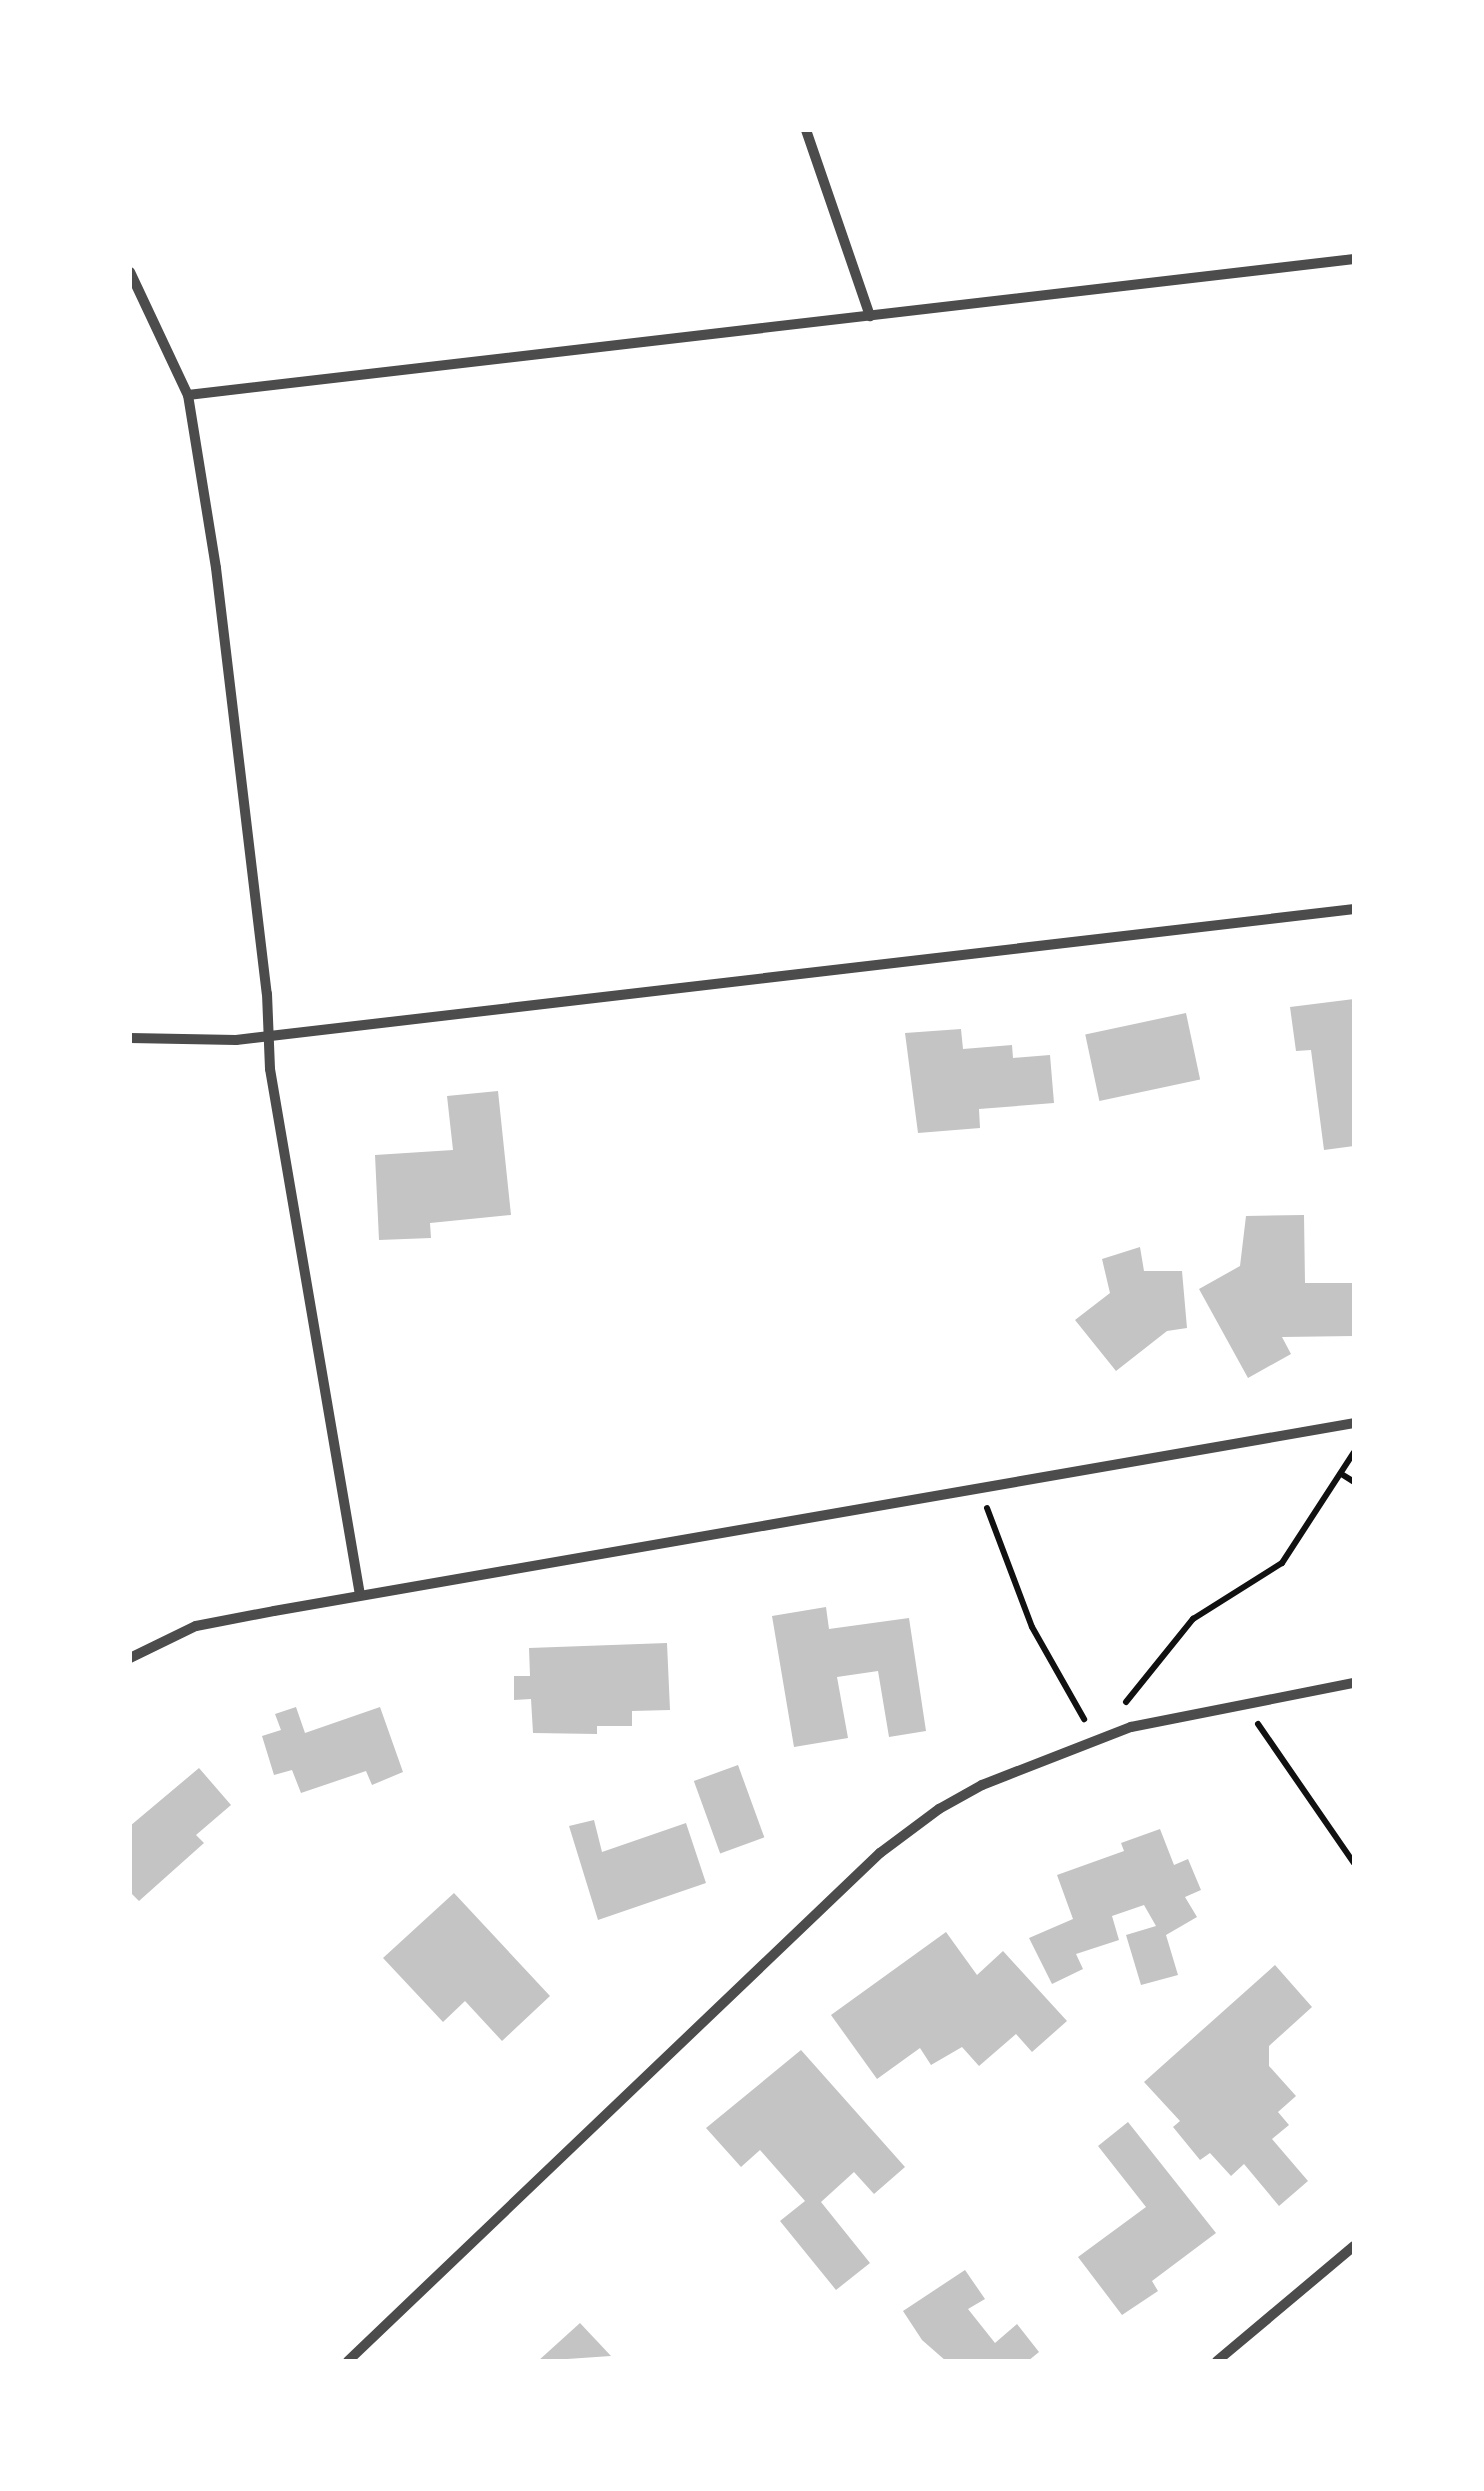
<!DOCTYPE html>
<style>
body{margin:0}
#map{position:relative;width:1484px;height:2491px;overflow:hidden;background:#fff;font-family:Arial,sans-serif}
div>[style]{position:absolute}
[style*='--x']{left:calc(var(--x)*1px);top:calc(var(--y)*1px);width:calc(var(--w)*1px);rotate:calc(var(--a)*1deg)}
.building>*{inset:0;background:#c4c4c4;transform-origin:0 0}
.path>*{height:6px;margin:-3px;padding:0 3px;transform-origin:3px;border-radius:3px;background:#111}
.minor>*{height:10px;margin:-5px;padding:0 5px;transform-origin:5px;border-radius:5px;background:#4c4c4c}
span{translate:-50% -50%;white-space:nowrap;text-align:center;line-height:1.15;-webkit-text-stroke:8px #fff;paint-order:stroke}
.frame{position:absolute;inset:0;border:132px solid #fff;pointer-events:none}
</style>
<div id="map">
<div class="building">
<div style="clip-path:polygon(1354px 999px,1354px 1146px,1324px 1150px,1311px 1050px,1296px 1051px,1290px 1007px)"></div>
<div style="left:1186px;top:1013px;width:68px;height:103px;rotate:78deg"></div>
<div style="clip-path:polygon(961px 1029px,963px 1049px,1012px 1045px,1013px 1058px,1050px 1055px,1054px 1103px,979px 1109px,980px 1128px,918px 1133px,905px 1033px)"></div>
<div style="clip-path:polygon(498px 1091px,511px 1215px,430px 1223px,431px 1238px,379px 1240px,375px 1155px,453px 1150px,447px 1096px)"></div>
<div style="clip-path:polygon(1304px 1215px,1305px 1283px,1354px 1283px,1354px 1336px,1282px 1337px,1291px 1354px,1248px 1378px,1199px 1289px,1240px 1266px,1246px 1216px)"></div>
<div style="clip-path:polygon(1140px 1247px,1144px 1271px,1182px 1271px,1187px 1328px,1167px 1331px,1116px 1371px,1075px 1320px,1110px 1293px,1102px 1259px)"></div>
<div style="clip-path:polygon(826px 1607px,829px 1629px,909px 1618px,926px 1731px,889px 1737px,878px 1671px,837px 1677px,848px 1738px,794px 1747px,772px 1616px)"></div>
<div style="clip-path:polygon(667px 1643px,670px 1710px,632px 1711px,632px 1726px,597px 1726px,597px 1734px,533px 1733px,531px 1699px,514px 1700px,514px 1676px,530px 1676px,529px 1648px)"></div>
<div style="clip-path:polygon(296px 1707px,305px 1733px,380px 1707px,403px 1772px,372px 1785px,366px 1771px,301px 1793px,292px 1770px,274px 1775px,262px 1736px,281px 1730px,275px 1714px)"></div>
<div style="left:738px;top:1765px;width:77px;height:47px;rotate:70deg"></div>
<div style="clip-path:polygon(199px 1768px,231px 1805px,196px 1835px,204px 1843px,139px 1901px,130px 1892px,130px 1826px)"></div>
<div style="clip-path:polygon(594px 1820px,602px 1852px,686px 1823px,706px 1883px,598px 1920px,569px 1826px)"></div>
<div style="clip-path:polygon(1160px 1829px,1174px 1865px,1188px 1859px,1201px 1890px,1185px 1897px,1197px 1917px,1166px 1935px,1178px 1975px,1141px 1985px,1126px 1935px,1156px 1926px,1144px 1905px,1112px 1916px,1119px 1940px,1076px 1954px,1083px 1969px,1052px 1984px,1029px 1938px,1073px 1919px,1057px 1875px,1124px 1851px,1121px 1843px)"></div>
<div style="clip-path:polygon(454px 1893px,550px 1996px,502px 2041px,465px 2001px,443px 2022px,383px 1958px)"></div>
<div style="clip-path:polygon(946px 1932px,977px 1975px,1003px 1951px,1067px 2021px,1032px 2052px,1016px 2034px,979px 2066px,962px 2047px,931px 2065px,920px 2048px,877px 2079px,831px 2015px)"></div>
<div style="clip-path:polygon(1275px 1965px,1312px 2007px,1269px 2046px,1269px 2066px,1296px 2096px,1278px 2112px,1289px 2125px,1272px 2139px,1308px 2181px,1279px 2206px,1244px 2164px,1231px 2176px,1210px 2153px,1200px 2160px,1173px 2127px,1180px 2121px,1144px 2082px)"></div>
<div style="clip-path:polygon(801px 2050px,905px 2167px,874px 2194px,854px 2172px,821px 2202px,870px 2263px,836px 2290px,780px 2221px,805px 2201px,760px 2150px,741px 2167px,706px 2128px)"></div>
<div style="clip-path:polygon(1128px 2122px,1216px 2233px,1152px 2281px,1158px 2291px,1122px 2315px,1078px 2257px,1146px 2207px,1098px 2146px)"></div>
<div style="clip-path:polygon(965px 2270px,985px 2299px,968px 2309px,995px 2343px,1017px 2324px,1039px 2352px,1028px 2361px,946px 2361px,922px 2340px,903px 2311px)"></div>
<div style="clip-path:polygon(580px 2323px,611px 2356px,538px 2361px)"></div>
</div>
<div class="path">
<div style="--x:1343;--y:1475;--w:13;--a:32"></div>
<div style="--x:987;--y:1508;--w:127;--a:69.3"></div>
<div style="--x:1032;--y:1627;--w:106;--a:60.5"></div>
<div style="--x:1126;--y:1702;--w:107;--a:-51.1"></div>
<div style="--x:1193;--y:1619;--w:105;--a:-32.2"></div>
<div style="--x:1282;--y:1563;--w:132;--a:-57"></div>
<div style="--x:1258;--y:1724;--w:169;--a:55.4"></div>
</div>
<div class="minor">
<div style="--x:806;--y:130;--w:197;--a:71"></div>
<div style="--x:130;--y:272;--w:136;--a:64.8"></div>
<div style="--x:188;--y:395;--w:175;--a:80.8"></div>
<div style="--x:216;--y:568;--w:429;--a:83.2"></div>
<div style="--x:267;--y:994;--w:75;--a:87.7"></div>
<div style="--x:270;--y:1069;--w:534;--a:80.29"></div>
<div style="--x:188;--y:395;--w:1174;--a:-6.65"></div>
<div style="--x:130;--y:1038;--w:106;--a:1.1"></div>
<div style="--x:236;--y:1040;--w:1126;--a:-6.68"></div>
<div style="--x:130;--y:1658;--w:73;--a:-25.9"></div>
<div style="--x:196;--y:1626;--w:79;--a:-10.9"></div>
<div style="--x:274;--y:1611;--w:1096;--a:-9.87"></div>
<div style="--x:348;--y:2361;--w:736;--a:-43.68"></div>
<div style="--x:880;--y:1853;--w:74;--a:-36.7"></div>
<div style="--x:939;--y:1809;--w:49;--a:-29.2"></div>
<div style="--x:982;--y:1785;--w:160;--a:-21.3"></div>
<div style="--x:1131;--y:1727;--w:227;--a:-11.2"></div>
<div style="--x:1217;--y:2361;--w:179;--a:-40"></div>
</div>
<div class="frame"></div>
</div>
